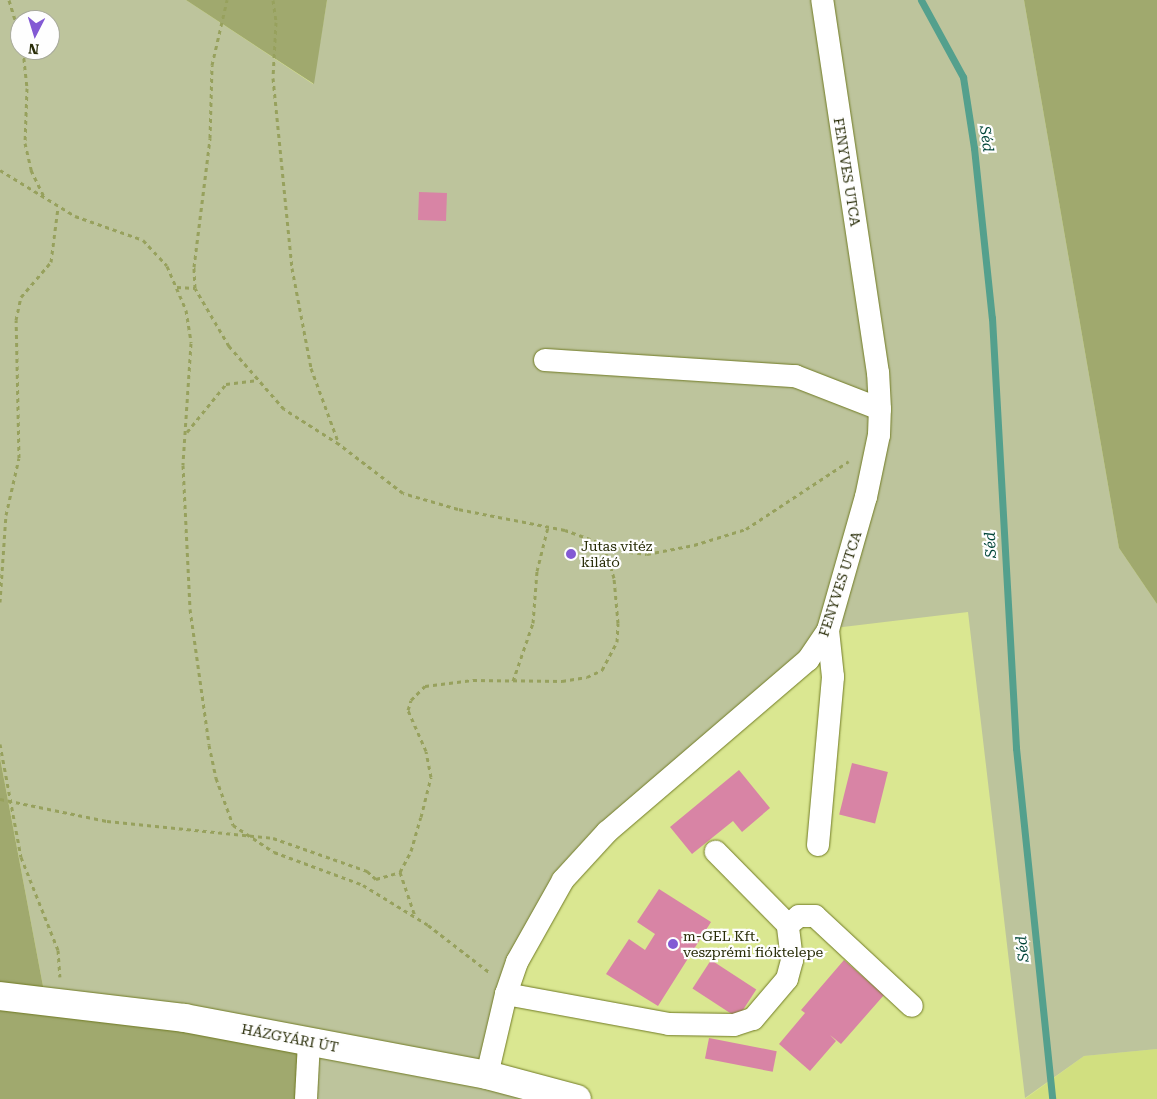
<!DOCTYPE html>
<meta charset="utf-8">
<style>
body{margin:0}
#map{position:relative;width:1157px;height:1099px;overflow:hidden;background:#dae791;font-family:"Roboto Serif",serif}
div>[style]{position:absolute}
[style*='--x']{left:calc(var(--x)*1px);top:calc(var(--y)*1px);width:calc(var(--w)*1px);rotate:calc(var(--a)*1deg)}
.built>*{inset:0;background:#d1df80}
.green>*{inset:0;background:#bdc49c}
.forest>*{inset:0;background:#a0a96e}
.stream>*{height:7px;margin:-3.5px;padding:0 3.5px;transform-origin:3.5px;border-radius:3.5px;background:#54a08d}
.building>*{inset:0;background:#d884a5;transform-origin:0 0}
.path>*{height:3px;margin-top:-1.5px;transform-origin:0;background:repeating-linear-gradient(90deg,#97a15d 0 4px,transparent 0 8px)}
.roads{filter:drop-shadow(0 0 1px #717b24) drop-shadow(0 0 1px #717b24)}
.minor>*{height:22px;margin:-11px;padding:0 11px;transform-origin:11px;border-radius:11px;background:#fff}
.major>*{height:28px;margin:-14px;padding:0 14px;transform-origin:14px;border-radius:14px;background:#fff}
.dots>*{width:14px;height:14px;translate:-50% -50%;box-sizing:border-box;border:2px solid #fefefe;border-radius:50%}
span{translate:-50% -50%;white-space:nowrap;text-align:center;line-height:1.15;-webkit-text-stroke:4.5px #fefefe;paint-order:stroke}
.street-label{font-size:14px;color:#282c07}
.poi-label{font-size:14px;color:#282c07}
.left{translate:0 -50%;text-align:left}
.water-label{font-size:15px;color:#004539;font-style:italic}
.north{position:absolute;left:10px;top:10px;width:50px;height:50px;box-sizing:border-box;background:#fefefe;border:1px solid #a8aa9b;border-radius:50%;rotate:185deg;font-size:14px;font-weight:700;line-height:20px;text-align:center;color:#282c07}
.north::after{content:'';display:block;margin:auto;width:18px;height:22px;background:#835ad4;clip-path:polygon(50% 0,100% 100%,50% 72%,0 100%)}
</style>
<div id="map">
<div class="built">
<div style="clip-path:polygon(1157px 1049px,1157px 1099px,1025px 1099px,1084px 1056px)"></div>
</div>
<div class="green">
<div style="clip-path:polygon(evenodd,0 0,186px 0,313px 84px,327px 0,1024px 0,1119px 548px,1157px 604px,1157px 1049px,1084px 1056px,1025px 1098px,968px 612px,826px 629px,561px 880px,483px 1077px,568px 1099px,308px 1099px,45px 997px,0 758px,0 0,20px 20px,50px 20px,50px 50px,20px 50px,20px 20px)"></div>
</div>
<div class="forest">
<div style="clip-path:polygon(186px 0,327px 0,314px 84px)"></div>
<div style="clip-path:polygon(1024px 0,1157px 0,1157px 604px,1119px 548px)"></div>
<div style="clip-path:polygon(0 758px,45px 997px,311px 1044px,308px 1099px,0 1099px)"></div>
</div>
<div class="stream">
<div style="--x:921;--y:0;--w:88;--a:61.4"></div>
<div style="--x:963;--y:77;--w:72;--a:81.2"></div>
<div style="--x:974;--y:148;--w:171;--a:84"></div>
<div style="--x:992;--y:318;--w:431;--a:86.8"></div>
<div style="--x:1016;--y:748;--w:353;--a:84.1"></div>
</div>
<div class="building">
<div style="left:419px;top:192px;width:28px;height:28px;rotate:2deg"></div>
<div style="left:852px;top:763px;width:37px;height:53px;rotate:14deg"></div>
<div style="clip-path:polygon(739px 770px,770px 808px,742px 832px,733px 821px,692px 854px,670px 827px)"></div>
<div style="clip-path:polygon(659px 889px,711px 922px,658px 1006px,606px 974px,629px 939px,645px 950px,655px 934px,637px 922px)"></div>
<div style="left:711px;top:960px;width:54px;height:34px;rotate:33deg"></div>
<div style="clip-path:polygon(844px 960px,884px 995px,841px 1044px,830px 1035px,836px 1041px,810px 1071px,779px 1044px,805px 1013px,801px 1010px)"></div>
<div style="left:709px;top:1038px;width:69px;height:21px;rotate:11deg"></div>
</div>
<div class="path">
<div style="--x:9;--y:0;--w:38;--a:73"></div>
<div style="--x:273;--y:0;--w:22;--a:82"></div>
<div style="--x:276;--y:22;--w:56;--a:93.1"></div>
<div style="--x:273;--y:78;--w:191;--a:84.3"></div>
<div style="--x:292;--y:268;--w:102;--a:79.2"></div>
<div style="--x:311;--y:368;--w:81;--a:69.8"></div>
<div style="--x:23;--y:50;--w:38;--a:84"></div>
<div style="--x:27;--y:88;--w:55;--a:92.1"></div>
<div style="--x:25;--y:143;--w:28;--a:77"></div>
<div style="--x:31;--y:170;--w:30;--a:64"></div>
<div style="--x:0;--y:170;--w:88;--a:31.5"></div>
<div style="--x:75;--y:216;--w:72;--a:19.4"></div>
<div style="--x:143;--y:240;--w:35;--a:47"></div>
<div style="--x:167;--y:266;--w:48;--a:66.6"></div>
<div style="--x:186;--y:310;--w:33;--a:81"></div>
<div style="--x:191;--y:343;--w:122;--a:93.8"></div>
<div style="--x:183;--y:465;--w:144;--a:87.2"></div>
<div style="--x:190;--y:609;--w:137;--a:82"></div>
<div style="--x:209;--y:745;--w:34;--a:78"></div>
<div style="--x:216;--y:778;--w:50;--a:70.1"></div>
<div style="--x:233;--y:825;--w:49;--a:33.4"></div>
<div style="--x:274;--y:852;--w:95;--a:20.3"></div>
<div style="--x:363;--y:885;--w:76;--a:31.6"></div>
<div style="--x:428;--y:925;--w:77;--a:37.6"></div>
<div style="--x:177;--y:287;--w:18;--a:3"></div>
<div style="--x:187;--y:432;--w:62;--a:-50.9"></div>
<div style="--x:226;--y:384;--w:31;--a:-7"></div>
<div style="--x:605;--y:549;--w:42;--a:6.8"></div>
<div style="--x:647;--y:554;--w:48;--a:-10.8"></div>
<div style="--x:694;--y:545;--w:54;--a:-17.1"></div>
<div style="--x:746;--y:529;--w:123;--a:-33.4"></div>
<div style="--x:0;--y:602;--w:87;--a:-86.1"></div>
<div style="--x:6;--y:515;--w:58;--a:-77.2"></div>
<div style="--x:19;--y:458;--w:138;--a:-91.2"></div>
<div style="--x:16;--y:320;--w:24;--a:-78"></div>
<div style="--x:21;--y:297;--w:46;--a:-49.4"></div>
<div style="--x:51;--y:262;--w:55;--a:-82.7"></div>
<div style="--x:513;--y:681;--w:61;--a:-71"></div>
<div style="--x:533;--y:623;--w:52;--a:-85.6"></div>
<div style="--x:537;--y:571;--w:45;--a:-76"></div>
<div style="--x:0;--y:744;--w:115;--a:79.5"></div>
<div style="--x:21;--y:857;--w:100;--a:68.3"></div>
<div style="--x:58;--y:950;--w:27;--a:86"></div>
<div style="--x:0;--y:799;--w:109;--a:11.6"></div>
<div style="--x:107;--y:821;--w:167;--a:5.8"></div>
<div style="--x:273;--y:838;--w:100;--a:19.3"></div>
<div style="--x:367;--y:871;--w:12;--a:42"></div>
<div style="--x:376;--y:879;--w:25;--a:-16"></div>
<div style="--x:400;--y:872;--w:24;--a:-62"></div>
<div style="--x:411;--y:851;--w:35;--a:-74"></div>
<div style="--x:421;--y:817;--w:41;--a:-76"></div>
<div style="--x:431;--y:777;--w:26;--a:-101"></div>
<div style="--x:426;--y:751;--w:45;--a:-113.7"></div>
<div style="--x:408;--y:710;--w:10;--a:-73"></div>
<div style="--x:411;--y:700;--w:20;--a:-45"></div>
<div style="--x:425;--y:686;--w:48;--a:-7.1"></div>
<div style="--x:473;--y:680;--w:89;--a:0.6"></div>
<div style="--x:562;--y:681;--w:25;--a:-9"></div>
<div style="--x:587;--y:677;--w:17;--a:-25"></div>
<div style="--x:602;--y:670;--w:32;--a:-62"></div>
<div style="--x:617;--y:642;--w:19;--a:-87"></div>
<div style="--x:618;--y:623;--w:45;--a:-95.1"></div>
<div style="--x:614;--y:578;--w:22;--a:-106"></div>
<div style="--x:608;--y:557;--w:18;--a:-124"></div>
<div style="--x:598;--y:542;--w:35;--a:-160"></div>
<div style="--x:565;--y:530;--w:109;--a:-168.9"></div>
<div style="--x:458;--y:509;--w:57;--a:-163.8"></div>
<div style="--x:403;--y:493;--w:81;--a:-142.6"></div>
<div style="--x:339;--y:444;--w:65;--a:-147.5"></div>
<div style="--x:284;--y:409;--w:84;--a:-131.1"></div>
<div style="--x:229;--y:346;--w:67;--a:-120.4"></div>
<div style="--x:195;--y:288;--w:21;--a:-93"></div>
<div style="--x:194;--y:267;--w:130;--a:-82.9"></div>
<div style="--x:210;--y:138;--w:73;--a:-88.4"></div>
<div style="--x:212;--y:65;--w:67;--a:-77"></div>
<div style="--x:400;--y:872;--w:46;--a:71.2"></div>
</div>
<div class="roads">
<div class="minor">
<div style="--x:545;--y:360;--w:251;--a:3.7"></div>
<div style="--x:795;--y:376;--w:91;--a:21.2"></div>
<div style="--x:818;--y:845;--w:169;--a:-84.9"></div>
<div style="--x:833;--y:677;--w:47;--a:-96.1"></div>
<div style="--x:788;--y:925;--w:14;--a:-39"></div>
<div style="--x:799;--y:916;--w:16;--a:0"></div>
<div style="--x:815;--y:916;--w:132;--a:42.9"></div>
<div style="--x:506;--y:994;--w:166;--a:10.4"></div>
<div style="--x:669;--y:1024;--w:65;--a:0.9"></div>
<div style="--x:734;--y:1025;--w:20;--a:-18"></div>
<div style="--x:753;--y:1019;--w:52;--a:-49.6"></div>
<div style="--x:787;--y:979;--w:20;--a:-75"></div>
<div style="--x:792;--y:960;--w:35;--a:-97"></div>
<div style="--x:788;--y:925;--w:103;--a:-134.6"></div>
<div style="--x:487;--y:1075;--w:83;--a:-76.8"></div>
<div style="--x:506;--y:994;--w:34;--a:-71"></div>
<div style="--x:517;--y:962;--w:94;--a:-60.7"></div>
<div style="--x:563;--y:880;--w:65;--a:-47.5"></div>
<div style="--x:607;--y:832;--w:265;--a:-40.6"></div>
<div style="--x:808;--y:660;--w:36;--a:-56"></div>
<div style="--x:828;--y:630;--w:138;--a:-74.1"></div>
<div style="--x:866;--y:497;--w:63;--a:-78.2"></div>
<div style="--x:879;--y:435;--w:26;--a:-88"></div>
<div style="--x:880;--y:409;--w:36;--a:-93"></div>
<div style="--x:878;--y:373;--w:377;--a:-98.5"></div>
<div style="--x:306;--y:1099;--w:57;--a:-87"></div>
</div>
<div class="major">
<div style="--x:0;--y:996;--w:186;--a:6.8"></div>
<div style="--x:185;--y:1018;--w:307;--a:10.7"></div>
<div style="--x:487;--y:1075;--w:93;--a:14.9"></div>
</div>
</div>
<div class="dots">
<div style="left:571px;top:554px;background:#835ad4"></div>
<div style="left:673px;top:944px;background:#835ad4"></div>
</div>
<div class="street-label">
<span style="left:847px;top:172px;rotate:81deg">FENYVES UTCA</span>
<span style="left:840px;top:584px;rotate:-72deg">FENYVES UTCA</span>
<span style="left:290px;top:1038px;rotate:11deg">HÁZGYÁRI ÚT</span>
</div>
<div class="poi-label">
<span class="left" style="left:581px;top:554px">Jutas vitéz<br>kilátó</span>
<span class="left" style="left:683px;top:944px">m-GEL Kft.<br>veszprémi fióktelepe</span>
</div>
<div class="water-label">
<span style="left:986px;top:139px;rotate:82deg">Séd</span>
<span style="left:991px;top:545px;rotate:-93deg">Séd</span>
<span style="left:1023px;top:949px;rotate:-96deg">Séd</span>
</div>
<div class="north">N</div>
</div>
